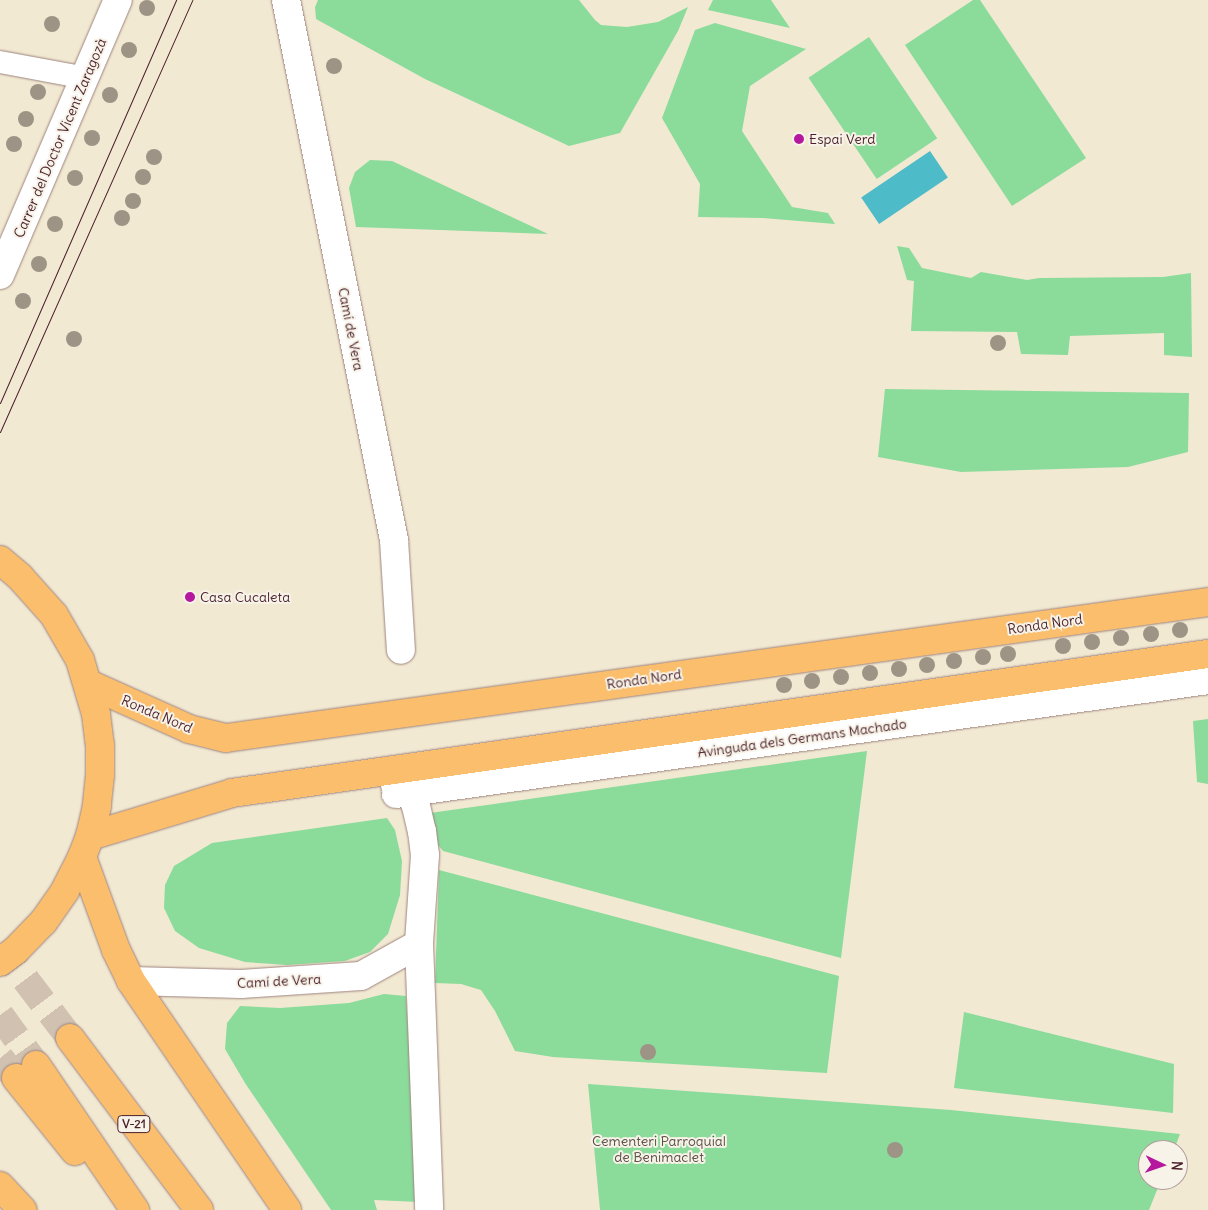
<!DOCTYPE html>
<meta charset="utf-8">
<style>
body{margin:0}
#map{position:relative;width:1208px;height:1210px;overflow:hidden;background:#f2e9d3;font-family:Delius,sans-serif}
div>[style]{position:absolute}
[style*='--x']{left:calc(var(--x)*1px);top:calc(var(--y)*1px);width:calc(var(--w)*1px);rotate:calc(var(--a)*1deg)}
.green>*{inset:0;background:#8bdb9b;transform-origin:0 0}
.water>*{inset:0;background:#4ebbc8;transform-origin:0 0}
.primary-tunnel>*{height:28px;margin-top:-14px;transform-origin:0;background:repeating-linear-gradient(90deg,#d0c1b1 0 28px,transparent 0 42px)}
.motorway-tunnel>*{height:28px;margin-top:-14px;transform-origin:0;background:repeating-linear-gradient(90deg,#d0c1b1 0 28px,transparent 0 42px)}
.roads{filter:drop-shadow(0 0 1px #9e847f) drop-shadow(0 0 1px #9e847f)}
.pedestrian>*{height:22px;margin:-11px;padding:0 11px;transform-origin:11px;border-radius:11px;background:#fff}
.minor>*{height:28px;margin:-14px;padding:0 14px;transform-origin:14px;border-radius:14px;background:#fff}
.tertiary>*{height:28px;margin:-14px;padding:0 14px;transform-origin:14px;border-radius:14px;background:#fff}
.primary>*{height:28px;margin:-14px;padding:0 14px;transform-origin:14px;border-radius:14px;background:#fabe6d}
.motorway>*{height:28px;margin:-14px;padding:0 14px;transform-origin:14px;border-radius:14px;background:#fabe6d}
.tram>*{height:1px;margin:-0.5px;padding:0 0.5px;transform-origin:0.5px;border-radius:0.5px;background:#4a1f2b}
.trees>*{width:16px;height:16px;margin:-8px;border-radius:50%;background:#9e9486}
.dots>*{width:14px;height:14px;translate:-50% -50%;box-sizing:border-box;border:2px solid #f7f3e8;border-radius:50%}
span{translate:-50% -50%;white-space:nowrap;text-align:center;line-height:1.15;-webkit-text-stroke:4px #f7f3e8;paint-order:stroke}
.shield-label span{padding:1px 4px;background:#f7f3e8;border:1px solid;border-radius:4px;-webkit-text-stroke-width:0}
.shield-label{font-size:12px;color:#4a1f2b;font-weight:700}
.street-label{font-size:14px;color:#4a1f2b}
.poi-label{font-size:14px;color:#4a1f2b}
.left{translate:0 -50%;text-align:left}
.park-label{font-size:14px;color:#5a4e47}
.north{position:absolute;left:1138px;top:1140px;width:50px;height:50px;box-sizing:border-box;background:#f7f3e8;border:1px solid #b29e9c;border-radius:50%;rotate:93deg;font-size:14px;font-weight:700;line-height:20px;text-align:center;color:#4a1f2b}
.north::after{content:'';display:block;margin:auto;width:18px;height:22px;background:#b5179e;clip-path:polygon(50% 0,100% 100%,50% 72%,0 100%)}
</style>
<div id="map">
<div class="green">
<div style="clip-path:polygon(318px 0,579px 0,595px 20px,601px 25px,627px 27px,658px 22px,688px 7px,678px 31px,620px 133px,569px 146px,425px 79px,316px 19px,315px 7px)"></div>
<div style="clip-path:polygon(713px 0,771px 0,790px 28px,708px 10px)"></div>
<div style="clip-path:polygon(973px 0,980px 0,1086px 158px,1012px 206px,905px 45px)"></div>
<div style="clip-path:polygon(715px 23px,806px 49px,750px 86px,742px 131px,792px 207px,828px 213px,835px 224px,763px 218px,698px 217px,700px 184px,662px 118px,695px 30px)"></div>
<div style="left:869px;top:37px;width:122px;height:73px;rotate:56deg"></div>
<div style="clip-path:polygon(370px 160px,392px 161px,548px 234px,356px 227px,349px 188px,355px 172px)"></div>
<div style="clip-path:polygon(897px 246px,909px 248px,922px 268px,971px 278px,981px 272px,1027px 280px,1039px 278px,1163px 277px,1191px 273px,1192px 357px,1164px 355px,1164px 333px,1070px 336px,1068px 355px,1021px 354px,1017px 332px,911px 331px,914px 281px,907px 280px)"></div>
<div style="clip-path:polygon(885px 389px,1189px 393px,1188px 452px,1128px 467px,961px 472px,878px 457px)"></div>
<div style="clip-path:polygon(1208px 719px,1208px 784px,1197px 782px,1193px 721px)"></div>
<div style="clip-path:polygon(867px 751px,841px 958px,443px 851px,438px 845px,430px 813px)"></div>
<div style="clip-path:polygon(387px 818px,395px 830px,402px 861px,400px 895px,388px 934px,370px 952px,345px 961px,287px 965px,245px 962px,199px 948px,175px 931px,164px 908px,165px 885px,174px 866px,212px 843px)"></div>
<div style="clip-path:polygon(439px 870px,839px 976px,827px 1073px,553px 1057px,515px 1051px,495px 1011px,481px 990px,461px 984px,435px 983px)"></div>
<div style="clip-path:polygon(384px 994px,406px 996px,419px 1202px,374px 1200px,377px 1210px,331px 1210px,245px 1083px,225px 1049px,227px 1023px,240px 1006px,280px 1008px,349px 1003px)"></div>
<div style="clip-path:polygon(964px 1012px,1174px 1064px,1173px 1113px,954px 1088px)"></div>
<div style="clip-path:polygon(588px 1084px,951px 1110px,1180px 1134px,1174px 1150px,1148px 1150px,1148px 1180px,1161px 1180px,1149px 1210px,600px 1210px)"></div>
</div>
<div class="water">
<div style="left:930px;top:151px;width:32px;height:83px;rotate:56deg"></div>
</div>
<div class="primary-tunnel">
<div style="--x:0;--y:946;--w:116;--a:52.7"></div>
<div style="--x:0;--y:1015;--w:62;--a:54.2"></div>
</div>
<div class="motorway-tunnel">
<div style="--x:0;--y:1058;--w:26;--a:51"></div>
</div>
<div class="roads">
<div class="pedestrian">
<div style="--x:0;--y:62;--w:87;--a:10.5"></div>
</div>
<div class="minor">
<div style="--x:286;--y:0;--w:551;--a:78.69"></div>
<div style="--x:394;--y:540;--w:110;--a:86.4"></div>
<div style="--x:395;--y:785;--w:17;--a:28"></div>
<div style="--x:410;--y:793;--w:14;--a:65"></div>
<div style="--x:416;--y:806;--w:26;--a:77"></div>
<div style="--x:422;--y:831;--w:24;--a:83"></div>
<div style="--x:425;--y:855;--w:89;--a:93.9"></div>
<div style="--x:419;--y:944;--w:266;--a:87.8"></div>
<div style="--x:396;--y:794;--w:820;--a:-7.99"></div>
<div style="--x:131;--y:981;--w:110;--a:1.6"></div>
<div style="--x:241;--y:984;--w:120;--a:-3.8"></div>
<div style="--x:361;--y:976;--w:66;--a:-28.9"></div>
</div>
<div class="tertiary">
<div style="--x:0;--y:275;--w:299;--a:-66.8"></div>
</div>
<div class="primary">
<div style="--x:0;--y:560;--w:26;--a:40"></div>
<div style="--x:20;--y:577;--w:51;--a:48.2"></div>
<div style="--x:54;--y:615;--w:52;--a:60"></div>
<div style="--x:80;--y:660;--w:56;--a:73.5"></div>
<div style="--x:96;--y:714;--w:31;--a:83"></div>
<div style="--x:100;--y:745;--w:30;--a:90"></div>
<div style="--x:100;--y:775;--w:31;--a:96"></div>
<div style="--x:97;--y:806;--w:31;--a:103"></div>
<div style="--x:90;--y:836;--w:22;--a:111"></div>
<div style="--x:82;--y:857;--w:38;--a:117"></div>
<div style="--x:65;--y:891;--w:38;--a:125"></div>
<div style="--x:43;--y:922;--w:39;--a:134"></div>
<div style="--x:16;--y:950;--w:20;--a:143"></div>
<div style="--x:89;--y:684;--w:110;--a:24.2"></div>
<div style="--x:189;--y:729;--w:38;--a:14"></div>
<div style="--x:226;--y:738;--w:991;--a:-7.88"></div>
<div style="--x:90;--y:836;--w:148;--a:-16.8"></div>
<div style="--x:232;--y:793;--w:986;--a:-8.11"></div>
<div style="--x:0;--y:1186;--w:33;--a:47"></div>
</div>
<div class="motorway">
<div style="--x:82;--y:857;--w:99;--a:69.9"></div>
<div style="--x:116;--y:950;--w:34;--a:64"></div>
<div style="--x:131;--y:981;--w:277;--a:55.7"></div>
<div style="--x:70;--y:1038;--w:215;--a:53.1"></div>
<div style="--x:36;--y:1065;--w:176;--a:55.7"></div>
<div style="--x:16;--y:1078;--w:94;--a:51.1"></div>
</div>
</div>
<div class="tram">
<div style="--x:0;--y:403;--w:440;--a:-66.4"></div>
<div style="--x:0;--y:432;--w:473;--a:-66"></div>
</div>
<div class="trees">
<div style="left:147px;top:8px"></div>
<div style="left:52px;top:24px"></div>
<div style="left:129px;top:50px"></div>
<div style="left:334px;top:66px"></div>
<div style="left:38px;top:92px"></div>
<div style="left:110px;top:95px"></div>
<div style="left:26px;top:119px"></div>
<div style="left:92px;top:138px"></div>
<div style="left:14px;top:144px"></div>
<div style="left:154px;top:157px"></div>
<div style="left:143px;top:177px"></div>
<div style="left:75px;top:178px"></div>
<div style="left:133px;top:201px"></div>
<div style="left:122px;top:218px"></div>
<div style="left:55px;top:224px"></div>
<div style="left:39px;top:264px"></div>
<div style="left:23px;top:301px"></div>
<div style="left:74px;top:339px"></div>
<div style="left:998px;top:343px"></div>
<div style="left:1180px;top:630px"></div>
<div style="left:1151px;top:634px"></div>
<div style="left:1121px;top:638px"></div>
<div style="left:1092px;top:642px"></div>
<div style="left:1063px;top:646px"></div>
<div style="left:1008px;top:654px"></div>
<div style="left:983px;top:657px"></div>
<div style="left:954px;top:661px"></div>
<div style="left:927px;top:665px"></div>
<div style="left:899px;top:669px"></div>
<div style="left:870px;top:673px"></div>
<div style="left:841px;top:677px"></div>
<div style="left:812px;top:681px"></div>
<div style="left:784px;top:685px"></div>
<div style="left:648px;top:1052px"></div>
<div style="left:895px;top:1150px"></div>
</div>
<div class="dots">
<div style="left:799px;top:139px;background:#b5179e"></div>
<div style="left:190px;top:597px;background:#b5179e"></div>
</div>
<div class="shield-label">
<span style="left:134px;top:1124px">V-21</span>
</div>
<div class="street-label">
<span style="left:60px;top:138px;rotate:-67deg">Carrer del Doctor Vicent Zaragozà</span>
<span style="left:351px;top:329px;rotate:79deg">Camí de Vera</span>
<span style="left:1045px;top:624px;rotate:-8deg">Ronda Nord</span>
<span style="left:644px;top:679px;rotate:-8deg">Ronda Nord</span>
<span style="left:157px;top:714px;rotate:23deg">Ronda Nord</span>
<span style="left:802px;top:738px;rotate:-8deg">Avinguda dels Germans Machado</span>
<span style="left:279px;top:981px;rotate:-3deg">Camí de Vera</span>
</div>
<div class="poi-label">
<span class="left" style="left:809px;top:139px">Espai Verd</span>
<span class="left" style="left:200px;top:597px">Casa Cucaleta</span>
</div>
<div class="park-label">
<span style="left:659px;top:1149px">Cementeri Parroquial<br>de Benimaclet</span>
</div>
<div class="north">N</div>
</div>
